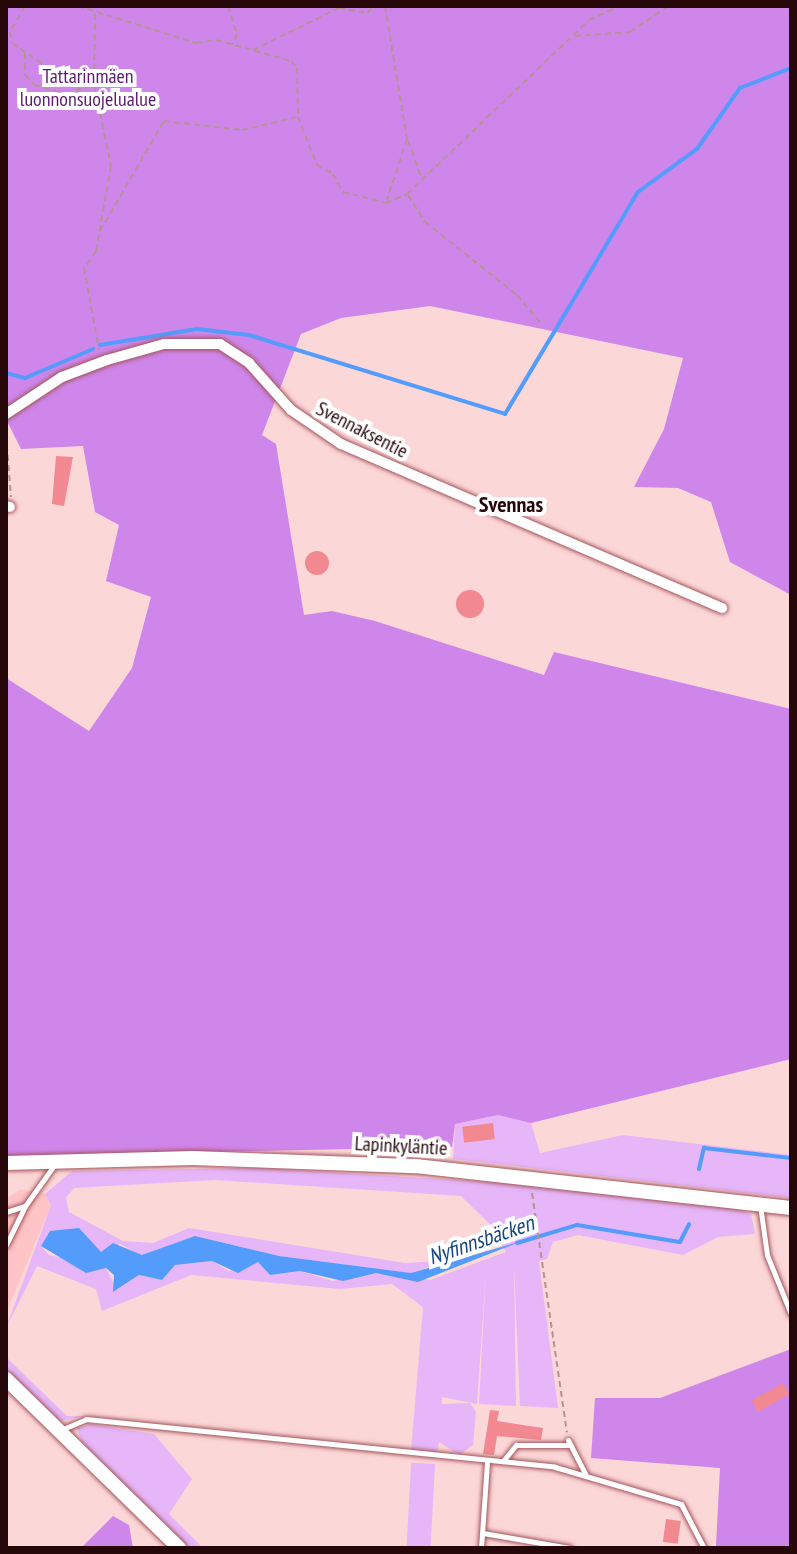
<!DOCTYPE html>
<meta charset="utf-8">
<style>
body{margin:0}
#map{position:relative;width:797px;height:1554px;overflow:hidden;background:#fcd7d8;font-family:"PT Sans Narrow",sans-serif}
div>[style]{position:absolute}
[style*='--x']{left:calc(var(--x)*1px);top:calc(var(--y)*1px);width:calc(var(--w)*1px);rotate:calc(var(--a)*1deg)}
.built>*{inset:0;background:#ffc4c6}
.green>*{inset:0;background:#e6b6f9;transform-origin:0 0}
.forest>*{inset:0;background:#cf86eb}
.water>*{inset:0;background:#539cfc}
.stream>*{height:4px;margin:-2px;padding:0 2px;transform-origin:2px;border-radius:2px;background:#539cfc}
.building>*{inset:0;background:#f28991;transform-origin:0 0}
.round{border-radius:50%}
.path>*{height:2px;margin-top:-1px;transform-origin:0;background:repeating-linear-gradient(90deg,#b59394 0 6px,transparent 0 10px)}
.roads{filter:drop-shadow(0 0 2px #a4555c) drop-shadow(0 0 2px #a4555c)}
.lane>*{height:5px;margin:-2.5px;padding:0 2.5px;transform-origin:2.5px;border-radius:2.5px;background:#fff}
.street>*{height:10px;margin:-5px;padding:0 5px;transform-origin:5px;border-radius:5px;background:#fff}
.secondary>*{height:14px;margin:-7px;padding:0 7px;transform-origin:7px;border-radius:7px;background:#fff}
span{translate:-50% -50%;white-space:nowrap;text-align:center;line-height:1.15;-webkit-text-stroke:8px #fff;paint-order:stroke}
.park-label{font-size:20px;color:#5d1a74}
.street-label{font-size:20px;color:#25070a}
.neighbourhood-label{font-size:22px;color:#25070a;font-weight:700}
.water-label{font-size:22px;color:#154682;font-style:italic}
.frame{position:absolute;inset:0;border:8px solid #25070a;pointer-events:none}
</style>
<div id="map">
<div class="built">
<div style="clip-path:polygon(21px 1189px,45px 1194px,51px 1205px,6px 1313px,6px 1199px)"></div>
</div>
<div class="green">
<div style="clip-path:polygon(498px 1115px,531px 1123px,540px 1153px,623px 1135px,791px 1155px,791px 1198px,453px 1159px,455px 1124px)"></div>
<div style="clip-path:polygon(evenodd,261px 1168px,537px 1185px,734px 1208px,751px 1214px,755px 1234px,718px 1237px,683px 1255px,578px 1235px,553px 1242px,547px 1259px,539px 1261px,558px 1408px,520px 1406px,514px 1265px,516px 1406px,479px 1404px,486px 1271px,477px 1404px,442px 1397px,442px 1404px,470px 1403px,476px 1412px,473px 1445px,459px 1455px,439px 1442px,437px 1453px,411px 1451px,423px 1307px,392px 1284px,340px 1289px,191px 1275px,102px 1311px,96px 1289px,37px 1266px,6px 1328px,51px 1205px,45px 1194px,72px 1171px,261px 1168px,215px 1180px,461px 1196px,497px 1231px,478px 1233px,442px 1261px,405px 1263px,189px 1228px,153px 1243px,123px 1241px,69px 1212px,66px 1198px,74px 1188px,215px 1180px,261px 1168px,50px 1231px,101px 1252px,120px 1244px,142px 1256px,195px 1236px,279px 1256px,411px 1273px,500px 1243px,506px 1252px,430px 1280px,376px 1273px,333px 1281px,300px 1271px,270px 1275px,258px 1262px,229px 1271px,212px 1261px,175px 1265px,162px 1280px,139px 1275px,117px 1290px,106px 1268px,49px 1255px,41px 1246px,50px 1231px)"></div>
<div style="clip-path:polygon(6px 1357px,67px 1416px,85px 1416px,60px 1421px,6px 1370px)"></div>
<div style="clip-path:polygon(91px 1424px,154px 1434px,192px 1479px,169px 1514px,203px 1548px,189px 1548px,83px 1445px,77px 1428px)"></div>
<div style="left:435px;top:1464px;width:84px;height:24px;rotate:93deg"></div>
</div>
<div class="forest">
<div style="clip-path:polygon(6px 6px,791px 6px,791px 595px,730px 562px,711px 502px,678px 488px,634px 487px,664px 429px,683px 358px,430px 306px,341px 318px,301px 334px,262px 435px,276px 444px,304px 615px,332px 611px,375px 621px,544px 675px,554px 652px,791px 709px,791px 1059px,531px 1123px,498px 1115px,455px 1124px,452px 1147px,6px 1156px,6px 678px,89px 731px,132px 668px,151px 597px,106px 581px,119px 525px,95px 512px,83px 446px,21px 449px,7px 421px)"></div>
<div style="clip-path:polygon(791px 1349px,791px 1548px,716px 1546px,720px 1468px,591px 1458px,595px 1398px,660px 1398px)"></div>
<div style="clip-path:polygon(113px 1516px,129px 1525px,133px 1548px,81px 1548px)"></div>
</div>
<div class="water">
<div style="clip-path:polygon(79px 1228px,101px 1252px,113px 1243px,142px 1255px,195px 1236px,279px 1256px,411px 1273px,522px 1241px,418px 1282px,376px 1273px,343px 1281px,300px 1271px,270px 1275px,258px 1262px,238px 1273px,212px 1261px,175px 1265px,162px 1280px,139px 1275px,113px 1292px,114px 1275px,106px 1268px,86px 1273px,41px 1246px,50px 1231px)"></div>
</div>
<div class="stream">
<div style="--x:100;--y:345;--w:98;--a:-9.4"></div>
<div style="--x:197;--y:329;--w:52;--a:6.6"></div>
<div style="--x:249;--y:335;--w:268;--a:17.1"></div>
<div style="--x:505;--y:414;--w:259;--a:-59.1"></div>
<div style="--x:638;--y:192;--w:73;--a:-36.1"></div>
<div style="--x:697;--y:149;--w:75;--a:-54.8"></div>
<div style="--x:740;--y:88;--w:55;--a:-21.4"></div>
<div style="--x:6;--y:373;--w:20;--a:15"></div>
<div style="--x:25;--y:378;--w:74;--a:-23.1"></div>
<div style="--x:699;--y:1169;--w:22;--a:-77"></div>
<div style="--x:704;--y:1148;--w:88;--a:6.6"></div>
<div style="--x:517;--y:1243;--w:63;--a:-16.7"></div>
<div style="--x:577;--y:1225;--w:104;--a:9.4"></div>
<div style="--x:680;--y:1242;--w:20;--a:-63"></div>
</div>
<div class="building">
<div style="clip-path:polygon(56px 456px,73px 457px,64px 506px,52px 504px)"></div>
<div class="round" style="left:305px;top:551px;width:24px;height:24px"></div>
<div class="round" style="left:456px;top:590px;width:28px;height:28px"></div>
<div style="left:493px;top:1123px;width:16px;height:31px;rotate:83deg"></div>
<div style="left:783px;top:1383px;width:13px;height:36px;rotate:61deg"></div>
<div style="clip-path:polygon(490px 1410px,499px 1411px,497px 1421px,543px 1428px,541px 1440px,497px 1436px,494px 1455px,483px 1454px)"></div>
<div style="left:666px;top:1519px;width:15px;height:23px;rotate:8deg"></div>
</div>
<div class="path">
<div style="--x:25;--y:6;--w:30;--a:120"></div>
<div style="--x:10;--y:32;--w:11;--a:80"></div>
<div style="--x:12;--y:43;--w:82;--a:34.1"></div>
<div style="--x:78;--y:6;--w:124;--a:17.4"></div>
<div style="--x:196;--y:43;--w:20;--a:-9"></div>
<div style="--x:216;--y:40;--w:78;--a:15.6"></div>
<div style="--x:291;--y:61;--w:9;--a:49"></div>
<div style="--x:297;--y:68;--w:49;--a:88.8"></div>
<div style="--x:298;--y:117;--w:52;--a:68.4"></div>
<div style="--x:317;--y:165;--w:18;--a:29"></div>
<div style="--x:333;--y:174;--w:21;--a:61"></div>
<div style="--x:343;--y:192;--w:44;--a:14.3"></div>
<div style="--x:386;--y:203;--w:23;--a:-23"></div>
<div style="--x:407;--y:194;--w:252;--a:-43.7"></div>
<div style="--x:589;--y:20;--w:35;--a:-24"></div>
<div style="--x:228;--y:6;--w:29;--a:72"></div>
<div style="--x:237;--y:34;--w:12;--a:114"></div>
<div style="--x:385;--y:6;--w:135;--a:80.6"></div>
<div style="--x:407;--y:139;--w:64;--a:108.2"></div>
<div style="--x:95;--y:14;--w:70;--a:90.8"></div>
<div style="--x:94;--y:84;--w:84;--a:78.3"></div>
<div style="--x:111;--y:166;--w:86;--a:100"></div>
<div style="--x:96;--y:251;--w:21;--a:125"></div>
<div style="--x:84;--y:268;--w:83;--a:79.6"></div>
<div style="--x:575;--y:36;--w:55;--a:-4.2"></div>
<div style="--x:630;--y:32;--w:47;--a:-33.7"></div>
<div style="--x:253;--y:50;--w:96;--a:-26"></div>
<div style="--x:339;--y:8;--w:28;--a:10"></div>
<div style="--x:367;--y:13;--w:10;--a:-45"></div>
<div style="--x:25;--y:53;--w:22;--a:90"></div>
<div style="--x:25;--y:75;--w:13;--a:48"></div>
<div style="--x:34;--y:85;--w:33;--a:16"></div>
<div style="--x:66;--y:94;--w:28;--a:-18"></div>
<div style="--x:408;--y:141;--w:38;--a:70"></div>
<div style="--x:408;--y:195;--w:32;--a:58"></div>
<div style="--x:425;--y:222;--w:117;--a:38.4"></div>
<div style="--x:517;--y:295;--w:38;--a:50"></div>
<div style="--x:100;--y:231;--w:127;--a:-59.8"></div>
<div style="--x:164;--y:121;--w:79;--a:6.6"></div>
<div style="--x:242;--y:130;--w:57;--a:-13.3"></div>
<div style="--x:6;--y:435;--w:62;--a:85.4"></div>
<div style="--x:532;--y:1193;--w:242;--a:81.7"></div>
</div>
<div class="roads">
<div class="lane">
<div style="--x:760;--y:1205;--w:50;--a:82"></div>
<div style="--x:767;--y:1255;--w:64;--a:67.9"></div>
<div style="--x:6;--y:1212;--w:20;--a:-18"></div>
<div style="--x:25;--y:1206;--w:52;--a:-54.5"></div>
<div style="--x:6;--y:1245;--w:43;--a:-64"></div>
<div style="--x:63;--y:1429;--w:25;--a:-23"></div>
<div style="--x:86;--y:1419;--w:471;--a:5.8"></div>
<div style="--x:555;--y:1467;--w:131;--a:16.4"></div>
<div style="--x:681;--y:1504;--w:50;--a:62.4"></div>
<div style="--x:568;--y:1440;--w:38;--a:63"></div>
<div style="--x:503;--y:1461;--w:21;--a:-51"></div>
<div style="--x:516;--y:1445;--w:54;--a:0"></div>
<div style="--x:483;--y:1533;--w:88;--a:9.8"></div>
<div style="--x:481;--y:1548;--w:85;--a:-86"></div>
</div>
<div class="street">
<div style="--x:6;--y:414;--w:67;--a:-33.5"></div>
<div style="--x:62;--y:377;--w:48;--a:-20.7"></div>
<div style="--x:107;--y:360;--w:59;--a:-15.7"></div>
<div style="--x:164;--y:344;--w:56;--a:0"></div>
<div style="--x:220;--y:344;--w:35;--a:33"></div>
<div style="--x:249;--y:363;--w:63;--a:48.2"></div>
<div style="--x:291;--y:410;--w:60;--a:34.2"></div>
<div style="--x:341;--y:444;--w:415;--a:23.3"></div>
<div style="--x:6;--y:506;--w:4;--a:14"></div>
</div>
<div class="secondary">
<div style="--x:6;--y:1163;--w:187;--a:-1.5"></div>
<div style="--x:193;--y:1158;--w:223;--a:2.1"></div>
<div style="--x:416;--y:1166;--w:377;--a:6.4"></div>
<div style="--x:6;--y:1379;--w:242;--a:44.3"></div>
</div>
</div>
<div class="park-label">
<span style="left:88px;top:88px">Tattarinmäen<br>luonnonsuojelualue</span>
</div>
<div class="street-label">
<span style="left:362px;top:430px;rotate:27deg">Svennaksentie</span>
<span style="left:401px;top:1146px;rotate:3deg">Lapinkyläntie</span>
</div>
<div class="neighbourhood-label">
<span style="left:511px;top:505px">Svennas</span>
</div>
<div class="water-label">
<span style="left:481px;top:1240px;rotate:-19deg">Nyfinnsbäcken</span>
</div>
<div class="frame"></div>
</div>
